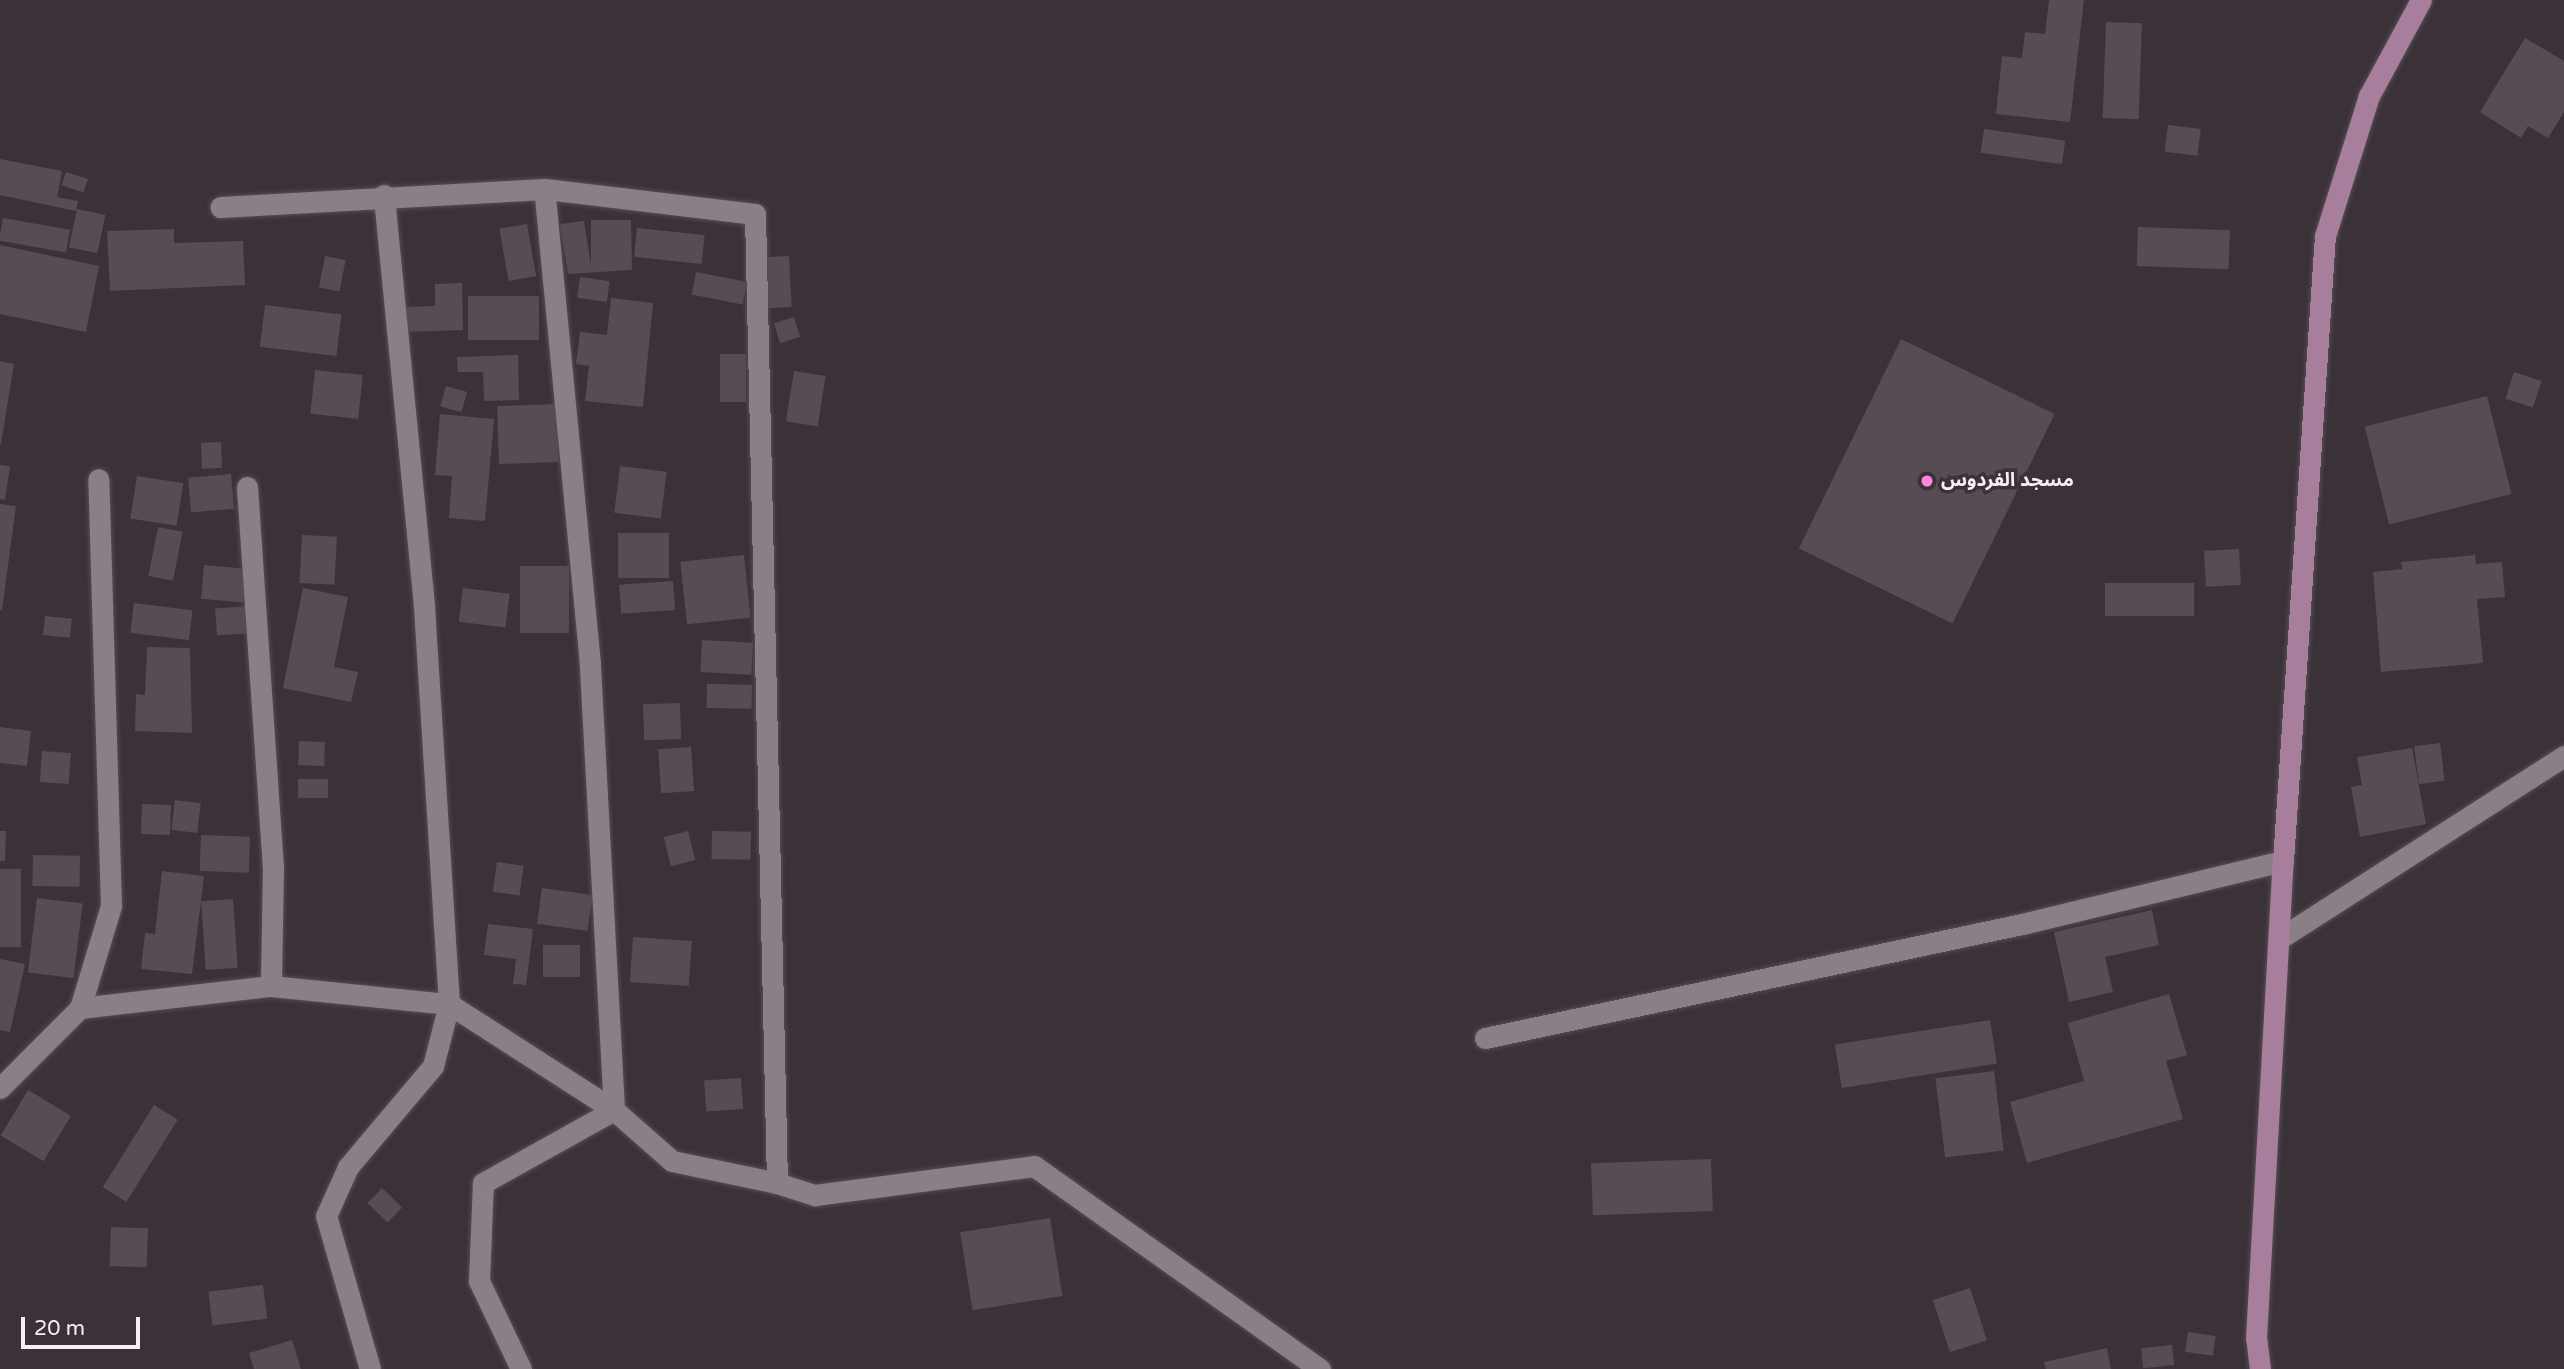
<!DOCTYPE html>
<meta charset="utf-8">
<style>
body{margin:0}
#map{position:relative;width:2564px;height:1369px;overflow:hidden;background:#3b3138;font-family:"Varela Round","Noto Sans Arabic",sans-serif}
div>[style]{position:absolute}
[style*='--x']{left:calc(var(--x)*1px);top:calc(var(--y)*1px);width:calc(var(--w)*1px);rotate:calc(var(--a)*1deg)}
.building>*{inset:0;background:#574c53;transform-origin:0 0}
.roads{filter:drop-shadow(0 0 2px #554d52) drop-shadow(0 0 2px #554d52)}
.street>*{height:21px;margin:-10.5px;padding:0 10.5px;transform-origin:10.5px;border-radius:10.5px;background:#8b7f87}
.secondary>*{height:21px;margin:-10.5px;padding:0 10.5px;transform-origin:10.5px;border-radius:10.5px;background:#a77e9b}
.dots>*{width:19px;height:19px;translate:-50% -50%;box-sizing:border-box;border:4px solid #3b3138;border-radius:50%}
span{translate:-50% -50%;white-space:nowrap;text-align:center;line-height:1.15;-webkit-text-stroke:7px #3b3138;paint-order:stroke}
.poi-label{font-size:19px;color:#f6f0f4;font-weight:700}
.left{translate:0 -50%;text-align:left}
.scale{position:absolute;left:21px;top:1317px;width:119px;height:32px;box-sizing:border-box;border:4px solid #f6f0f4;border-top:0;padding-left:9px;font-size:21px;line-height:24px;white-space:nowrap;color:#f6f0f4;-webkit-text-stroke:5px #3b3138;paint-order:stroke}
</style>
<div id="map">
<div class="building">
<div style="clip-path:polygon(2049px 0,2084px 0,2070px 122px,1996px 114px,2002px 56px,2022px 58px,2025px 32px,2045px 34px)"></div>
<div style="left:2106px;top:22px;width:36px;height:96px;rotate:2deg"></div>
<div style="clip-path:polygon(2525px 38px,2564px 61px,2564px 112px,2548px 138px,2528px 126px,2521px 138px,2480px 112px)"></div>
<div style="left:2168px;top:125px;width:33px;height:27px;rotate:7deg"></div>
<div style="left:1984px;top:129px;width:82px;height:24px;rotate:8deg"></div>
<div style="clip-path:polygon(0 159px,62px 171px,57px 197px,78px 201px,76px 211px,0 195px)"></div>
<div style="left:66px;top:172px;width:23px;height:14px;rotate:18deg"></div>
<div style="left:77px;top:209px;width:29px;height:39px;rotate:12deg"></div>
<div style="left:3px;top:218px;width:68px;height:23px;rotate:10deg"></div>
<div style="clip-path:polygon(591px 220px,631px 220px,632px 270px,568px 274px,560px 224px,584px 221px,591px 266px)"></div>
<div style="left:527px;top:224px;width:53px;height:28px;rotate:80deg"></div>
<div style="left:2138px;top:227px;width:92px;height:39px;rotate:2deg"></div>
<div style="left:637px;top:228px;width:68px;height:29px;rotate:6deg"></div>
<div style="clip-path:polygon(174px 229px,174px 243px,243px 241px,245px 285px,110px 291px,107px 231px)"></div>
<div style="clip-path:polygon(0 245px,99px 266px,86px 332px,0 314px)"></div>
<div style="left:325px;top:256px;width:21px;height:32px;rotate:11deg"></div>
<div style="left:789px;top:256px;width:51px;height:25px;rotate:87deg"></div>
<div style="left:696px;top:272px;width:52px;height:23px;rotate:11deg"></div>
<div style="left:580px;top:277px;width:30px;height:21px;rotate:8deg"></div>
<div style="clip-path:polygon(462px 283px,463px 330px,404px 332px,403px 307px,435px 306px,435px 284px)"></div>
<div style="left:539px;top:296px;width:44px;height:71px;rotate:90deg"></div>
<div style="clip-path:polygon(611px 298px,653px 303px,643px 407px,585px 401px,589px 366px,576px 364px,580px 332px,607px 335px)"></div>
<div style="left:265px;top:305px;width:77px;height:42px;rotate:7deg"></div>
<div style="left:794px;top:317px;width:21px;height:21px;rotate:73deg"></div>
<div style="left:1901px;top:339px;width:171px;height:233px;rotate:26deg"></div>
<div style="left:720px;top:354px;width:26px;height:48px"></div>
<div style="clip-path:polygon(518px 355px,519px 400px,484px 401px,483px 372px,458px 372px,457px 357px)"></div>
<div style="clip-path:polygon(0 361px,14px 364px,1px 444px,0 444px)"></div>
<div style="left:315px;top:370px;width:48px;height:44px;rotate:6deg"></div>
<div style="left:794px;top:371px;width:32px;height:51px;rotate:9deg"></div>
<div style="left:2514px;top:372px;width:29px;height:28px;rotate:18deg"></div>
<div style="left:446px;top:386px;width:22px;height:21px;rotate:16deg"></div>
<div style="left:2487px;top:396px;width:101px;height:126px;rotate:76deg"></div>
<div style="left:557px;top:404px;width:58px;height:60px;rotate:88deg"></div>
<div style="clip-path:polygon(440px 414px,494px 419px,485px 521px,449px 518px,452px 476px,435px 475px)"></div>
<div style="left:221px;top:442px;width:26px;height:20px;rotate:88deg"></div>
<div style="clip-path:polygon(0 465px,10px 466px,5px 500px,0 499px)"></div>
<div style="left:620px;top:466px;width:47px;height:47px;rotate:7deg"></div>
<div style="left:231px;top:474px;width:35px;height:43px;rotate:85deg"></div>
<div style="left:137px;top:476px;width:47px;height:43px;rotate:9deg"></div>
<div style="clip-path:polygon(0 504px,16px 506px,2px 610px,0 610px)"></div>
<div style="left:158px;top:527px;width:25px;height:50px;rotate:11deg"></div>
<div style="left:618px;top:533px;width:51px;height:45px"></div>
<div style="left:302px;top:535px;width:35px;height:48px;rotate:3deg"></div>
<div style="left:2239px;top:549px;width:36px;height:35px;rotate:87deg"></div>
<div style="left:744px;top:555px;width:63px;height:64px;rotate:84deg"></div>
<div style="clip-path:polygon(2475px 555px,2476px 564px,2502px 562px,2505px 597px,2477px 599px,2483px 663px,2381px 672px,2373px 572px,2402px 569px,2401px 562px)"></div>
<div style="left:204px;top:565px;width:45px;height:34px;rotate:5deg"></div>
<div style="left:520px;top:566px;width:49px;height:67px"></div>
<div style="left:673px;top:581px;width:29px;height:54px;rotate:86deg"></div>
<div style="left:2194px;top:583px;width:33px;height:89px;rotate:90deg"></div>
<div style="clip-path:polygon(303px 588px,348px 597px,334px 667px,358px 672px,351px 702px,283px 688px)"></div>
<div style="left:463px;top:588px;width:47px;height:34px;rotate:7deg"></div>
<div style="left:134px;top:603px;width:59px;height:30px;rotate:7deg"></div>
<div style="left:250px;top:606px;width:27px;height:35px;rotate:86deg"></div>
<div style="left:45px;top:616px;width:27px;height:19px;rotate:6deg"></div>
<div style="left:702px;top:640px;width:51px;height:32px;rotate:3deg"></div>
<div style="clip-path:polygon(147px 647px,190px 648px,192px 733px,135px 731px,136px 694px,145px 695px)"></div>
<div style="left:707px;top:684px;width:45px;height:24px;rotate:1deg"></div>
<div style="left:680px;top:703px;width:36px;height:37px;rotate:88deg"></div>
<div style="clip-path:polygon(0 727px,31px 731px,27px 766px,0 763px)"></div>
<div style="left:299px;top:741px;width:26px;height:24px;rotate:2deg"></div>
<div style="left:2440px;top:743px;width:38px;height:26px;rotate:83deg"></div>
<div style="left:691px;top:747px;width:44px;height:33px;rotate:86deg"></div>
<div style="clip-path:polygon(2412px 748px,2426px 824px,2360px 837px,2351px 787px,2362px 785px,2357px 757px)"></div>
<div style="left:42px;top:751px;width:29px;height:31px;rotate:4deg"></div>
<div style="left:298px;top:779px;width:30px;height:19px"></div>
<div style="left:175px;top:800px;width:26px;height:30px;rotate:7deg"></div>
<div style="left:142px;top:804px;width:29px;height:30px;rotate:2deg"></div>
<div style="clip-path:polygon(0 831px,6px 831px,5px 861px,0 861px)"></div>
<div style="left:688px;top:831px;width:30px;height:25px;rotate:76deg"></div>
<div style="left:712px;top:831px;width:39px;height:28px;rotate:1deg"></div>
<div style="left:201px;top:835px;width:49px;height:36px;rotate:2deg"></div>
<div style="left:33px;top:855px;width:47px;height:31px;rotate:1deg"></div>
<div style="left:497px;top:862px;width:27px;height:30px;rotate:8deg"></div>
<div style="left:0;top:869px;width:21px;height:78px"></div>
<div style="clip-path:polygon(162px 871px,204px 876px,192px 974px,141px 969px,145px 933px,155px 934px)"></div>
<div style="left:542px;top:888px;width:51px;height:36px;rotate:8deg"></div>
<div style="left:37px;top:898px;width:46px;height:75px;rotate:7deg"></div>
<div style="left:233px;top:899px;width:69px;height:32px;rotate:86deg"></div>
<div style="clip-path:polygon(2152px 910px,2159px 945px,2105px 957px,2113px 992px,2069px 1002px,2054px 932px)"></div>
<div style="clip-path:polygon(488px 924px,533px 929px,526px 985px,513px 984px,516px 959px,484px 955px)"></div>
<div style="left:633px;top:937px;width:59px;height:45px;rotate:4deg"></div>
<div style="left:543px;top:945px;width:37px;height:32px"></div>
<div style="clip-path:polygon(0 959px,25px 964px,10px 1032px,0 1030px)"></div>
<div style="clip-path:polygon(2169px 994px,2187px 1055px,2166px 1061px,2183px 1119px,2027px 1163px,2010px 1102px,2084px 1081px,2068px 1023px)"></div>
<div style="left:1990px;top:1020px;width:44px;height:157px;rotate:81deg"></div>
<div style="left:1994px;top:1071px;width:80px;height:59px;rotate:83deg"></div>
<div style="left:741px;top:1078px;width:31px;height:37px;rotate:86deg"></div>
<div style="left:28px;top:1090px;width:50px;height:53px;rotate:31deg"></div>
<div style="left:154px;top:1105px;width:28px;height:97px;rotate:32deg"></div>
<div style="left:1711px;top:1159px;width:52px;height:120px;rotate:88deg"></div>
<div style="left:382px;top:1188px;width:28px;height:21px;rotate:44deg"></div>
<div style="left:1050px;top:1218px;width:79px;height:91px;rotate:81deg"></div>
<div style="left:111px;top:1227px;width:37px;height:39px;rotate:2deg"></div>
<div style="left:263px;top:1285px;width:34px;height:55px;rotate:83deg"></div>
<div style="left:1970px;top:1288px;width:55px;height:39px;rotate:72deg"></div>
<div style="left:2188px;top:1332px;width:28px;height:20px;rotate:8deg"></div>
<div style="clip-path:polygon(292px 1340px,301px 1369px,254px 1369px,249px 1353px)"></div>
<div style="left:2172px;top:1345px;width:20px;height:31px;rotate:84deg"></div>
<div style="clip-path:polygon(2107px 1348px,2111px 1369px,2046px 1369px,2044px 1362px)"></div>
</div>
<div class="roads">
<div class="street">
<div style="--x:247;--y:487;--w:382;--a:86.1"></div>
<div style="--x:273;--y:868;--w:118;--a:91"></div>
<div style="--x:2282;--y:937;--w:335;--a:-32.7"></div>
<div style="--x:80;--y:1008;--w:107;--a:-73.1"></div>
<div style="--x:111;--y:906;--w:427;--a:-91.7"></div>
<div style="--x:1485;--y:1038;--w:549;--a:-11.99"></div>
<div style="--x:2022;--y:924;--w:268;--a:-13.6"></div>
<div style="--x:0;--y:1088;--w:113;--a:-45"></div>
<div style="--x:80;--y:1008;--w:192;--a:-6.6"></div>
<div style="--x:271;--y:986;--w:179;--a:5.8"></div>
<div style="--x:449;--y:1004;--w:196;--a:32.7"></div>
<div style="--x:614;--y:1110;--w:77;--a:41.3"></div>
<div style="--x:672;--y:1161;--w:107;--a:11.8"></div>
<div style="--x:777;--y:1183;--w:969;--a:-91.3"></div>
<div style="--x:755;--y:214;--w:212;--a:-173.2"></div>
<div style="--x:544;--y:189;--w:324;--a:176.8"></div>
<div style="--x:777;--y:1183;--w:40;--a:18"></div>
<div style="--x:815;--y:1195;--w:221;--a:-7.5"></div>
<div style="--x:1034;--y:1166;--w:351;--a:35.4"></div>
<div style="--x:370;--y:1369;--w:159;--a:-106"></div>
<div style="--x:326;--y:1216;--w:54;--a:-65.8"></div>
<div style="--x:348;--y:1167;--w:132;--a:-49.9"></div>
<div style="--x:433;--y:1066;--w:64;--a:-75.5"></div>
<div style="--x:449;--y:1004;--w:400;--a:-93.6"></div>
<div style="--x:424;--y:605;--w:412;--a:-95.6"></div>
<div style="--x:521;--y:1369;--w:98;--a:-115.5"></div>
<div style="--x:479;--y:1281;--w:98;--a:-87.7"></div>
<div style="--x:483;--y:1183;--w:150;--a:-29.1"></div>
<div style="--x:614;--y:1110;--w:447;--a:-93.1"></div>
<div style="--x:590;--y:664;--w:477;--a:-95.5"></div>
</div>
<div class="secondary">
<div style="--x:2260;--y:1369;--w:31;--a:-97"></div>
<div style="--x:2256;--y:1338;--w:478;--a:-86.8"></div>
<div style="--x:2283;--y:861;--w:626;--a:-86.16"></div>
<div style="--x:2325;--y:236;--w:147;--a:-72.6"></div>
<div style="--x:2369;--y:96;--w:109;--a:-61.6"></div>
</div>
</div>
<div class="dots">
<div style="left:1927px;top:481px;background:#ff85df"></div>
</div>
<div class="poi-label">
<span class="left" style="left:1941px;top:481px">مسجد الفردوس</span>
</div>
<div class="scale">20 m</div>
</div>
